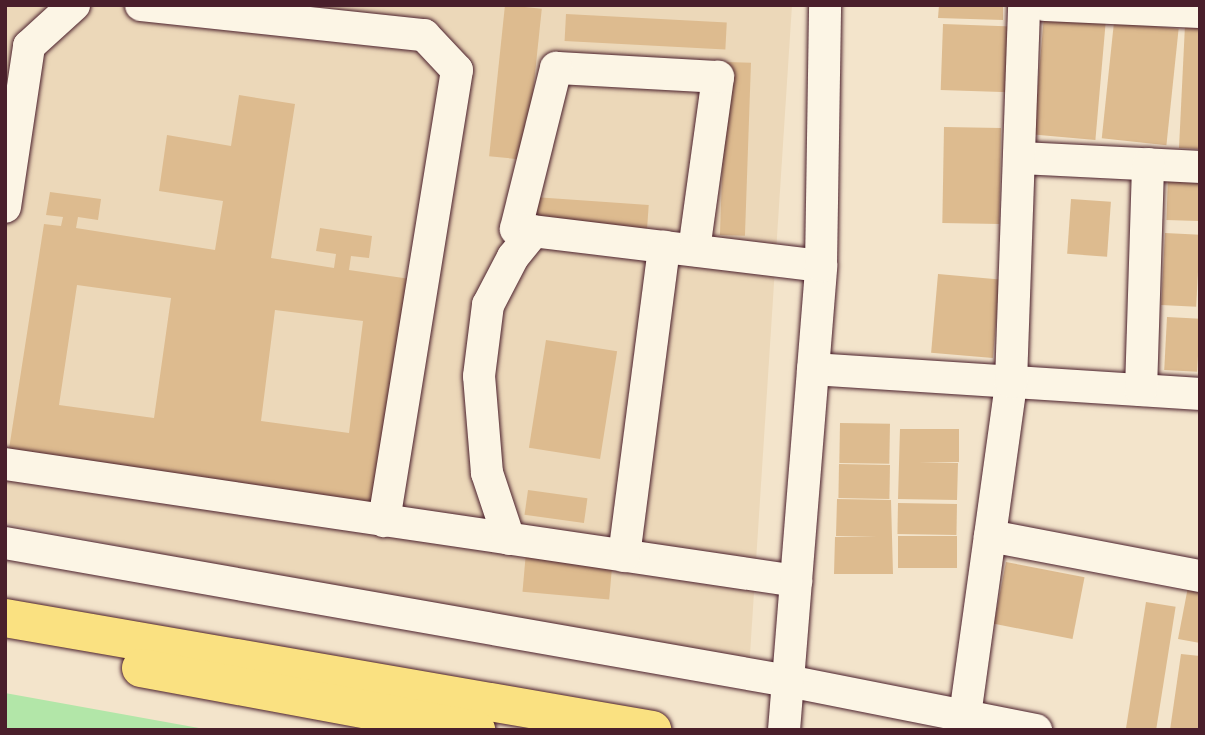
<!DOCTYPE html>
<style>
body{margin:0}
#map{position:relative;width:1205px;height:735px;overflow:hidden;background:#f3e4cb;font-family:"Balsamiq Sans",sans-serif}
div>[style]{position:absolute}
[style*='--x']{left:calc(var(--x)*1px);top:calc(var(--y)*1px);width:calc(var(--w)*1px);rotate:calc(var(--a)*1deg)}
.built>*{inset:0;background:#ecd8b9}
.green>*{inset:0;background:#b2e6a8}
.building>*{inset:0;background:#ddbb8f;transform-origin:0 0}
.roads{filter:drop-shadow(0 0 2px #4a1f2b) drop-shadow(0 0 2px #4a1f2b)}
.street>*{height:32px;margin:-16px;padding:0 16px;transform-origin:16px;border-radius:16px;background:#fcf5e5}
.primary>*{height:38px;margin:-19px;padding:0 19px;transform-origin:19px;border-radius:19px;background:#fae181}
span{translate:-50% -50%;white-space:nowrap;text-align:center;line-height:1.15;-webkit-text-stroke:6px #fcf5e5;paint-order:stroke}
.frame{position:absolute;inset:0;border:7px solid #4a1f2b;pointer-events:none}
</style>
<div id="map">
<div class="built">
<div style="clip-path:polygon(5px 5px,792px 5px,749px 670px,5px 523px)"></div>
</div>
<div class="green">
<div style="clip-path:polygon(5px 693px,210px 730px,5px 730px)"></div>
</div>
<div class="building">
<div style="left:505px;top:5px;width:37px;height:152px;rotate:6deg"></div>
<div style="clip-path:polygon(939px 5px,1003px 5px,1003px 20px,938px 18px)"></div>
<div style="left:566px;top:14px;width:161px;height:27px;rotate:3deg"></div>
<div style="left:1044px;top:16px;width:62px;height:119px;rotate:5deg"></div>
<div style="left:1114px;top:22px;width:65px;height:117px;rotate:6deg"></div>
<div style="left:943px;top:24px;width:69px;height:66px;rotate:2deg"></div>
<div style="clip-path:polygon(1185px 25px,1200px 25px,1200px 149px,1179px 148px)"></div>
<div style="left:726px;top:62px;width:25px;height:173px;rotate:2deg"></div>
<div style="clip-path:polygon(evenodd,239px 95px,295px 104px,271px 258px,334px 268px,336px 254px,316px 251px,320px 228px,372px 236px,369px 258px,351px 256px,349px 270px,410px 279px,375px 504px,9px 449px,44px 224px,61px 226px,63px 217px,46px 215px,50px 192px,101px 199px,98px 220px,78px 217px,76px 228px,215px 250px,223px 201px,159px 191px,167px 135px,231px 146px,239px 95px,77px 285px,171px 298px,154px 418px,59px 405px,77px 285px,239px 95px,275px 310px,363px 321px,349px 433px,261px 421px,275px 310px)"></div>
<div style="left:944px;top:127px;width:57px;height:96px;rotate:1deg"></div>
<div style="left:1168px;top:176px;width:32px;height:44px;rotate:2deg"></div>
<div style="left:534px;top:197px;width:115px;height:25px;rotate:4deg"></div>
<div style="left:1071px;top:199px;width:40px;height:55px;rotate:4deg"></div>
<div style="left:1165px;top:233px;width:35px;height:72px;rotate:3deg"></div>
<div style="left:938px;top:274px;width:62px;height:79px;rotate:5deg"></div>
<div style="left:1167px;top:317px;width:33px;height:53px;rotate:3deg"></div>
<div style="left:546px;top:340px;width:72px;height:109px;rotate:9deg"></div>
<div style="left:840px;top:423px;width:50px;height:40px;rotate:1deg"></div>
<div style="clip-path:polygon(900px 429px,959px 429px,959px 462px,919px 462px,958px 463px,957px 500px,898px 499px)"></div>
<div style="left:839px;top:464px;width:51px;height:34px;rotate:1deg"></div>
<div style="left:528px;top:490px;width:60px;height:25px;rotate:8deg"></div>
<div style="clip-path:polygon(837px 499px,891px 500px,893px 574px,834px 574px,835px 537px,877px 537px,836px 536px)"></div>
<div style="left:898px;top:503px;width:59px;height:31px;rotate:1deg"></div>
<div style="left:898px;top:536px;width:59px;height:32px"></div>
<div style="left:526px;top:552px;width:87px;height:40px;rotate:5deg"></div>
<div style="left:1006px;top:562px;width:80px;height:63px;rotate:11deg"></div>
<div style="clip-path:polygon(1188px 587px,1200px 589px,1200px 643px,1178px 639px)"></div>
<div style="left:1146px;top:602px;width:30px;height:130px;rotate:9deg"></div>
<div style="clip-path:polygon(1181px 654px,1200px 656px,1200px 730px,1170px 730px)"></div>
</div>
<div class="roads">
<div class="street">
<div style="--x:141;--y:5;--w:285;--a:6.1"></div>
<div style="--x:424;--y:35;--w:48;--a:46.7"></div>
<div style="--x:457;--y:70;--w:457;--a:99.2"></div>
<div style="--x:1045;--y:5;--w:155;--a:2.6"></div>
<div style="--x:1022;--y:158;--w:178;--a:2.9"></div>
<div style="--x:5;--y:207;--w:163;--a:-81.5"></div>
<div style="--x:29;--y:46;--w:61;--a:-42.3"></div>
<div style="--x:694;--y:250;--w:175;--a:-82.1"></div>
<div style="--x:718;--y:77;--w:162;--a:-176.8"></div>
<div style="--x:556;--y:68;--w:166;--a:104"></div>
<div style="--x:516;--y:229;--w:307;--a:6.9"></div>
<div style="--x:813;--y:369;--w:388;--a:3.7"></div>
<div style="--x:1141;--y:390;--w:226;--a:-88.2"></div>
<div style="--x:5;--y:464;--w:800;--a:8.41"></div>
<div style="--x:990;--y:536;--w:214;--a:10.8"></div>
<div style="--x:509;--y:539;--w:70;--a:-108.4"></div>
<div style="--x:487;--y:473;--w:97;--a:-94.7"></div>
<div style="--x:479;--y:376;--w:72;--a:-82.8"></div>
<div style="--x:488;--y:305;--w:54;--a:-62.5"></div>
<div style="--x:513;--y:257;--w:33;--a:-51"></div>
<div style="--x:5;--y:543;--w:795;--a:10"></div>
<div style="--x:788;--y:681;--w:253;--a:11.2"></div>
<div style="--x:624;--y:556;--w:312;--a:-82.6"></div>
<div style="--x:784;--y:730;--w:465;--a:-85.4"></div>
<div style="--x:821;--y:266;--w:261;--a:-89.1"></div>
<div style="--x:963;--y:730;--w:351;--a:-82.1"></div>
<div style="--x:1011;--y:382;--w:377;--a:-88"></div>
</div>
<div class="primary">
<div style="--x:5;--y:618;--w:657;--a:9.82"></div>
<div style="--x:141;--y:668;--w:341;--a:10.5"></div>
</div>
</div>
<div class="frame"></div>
</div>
